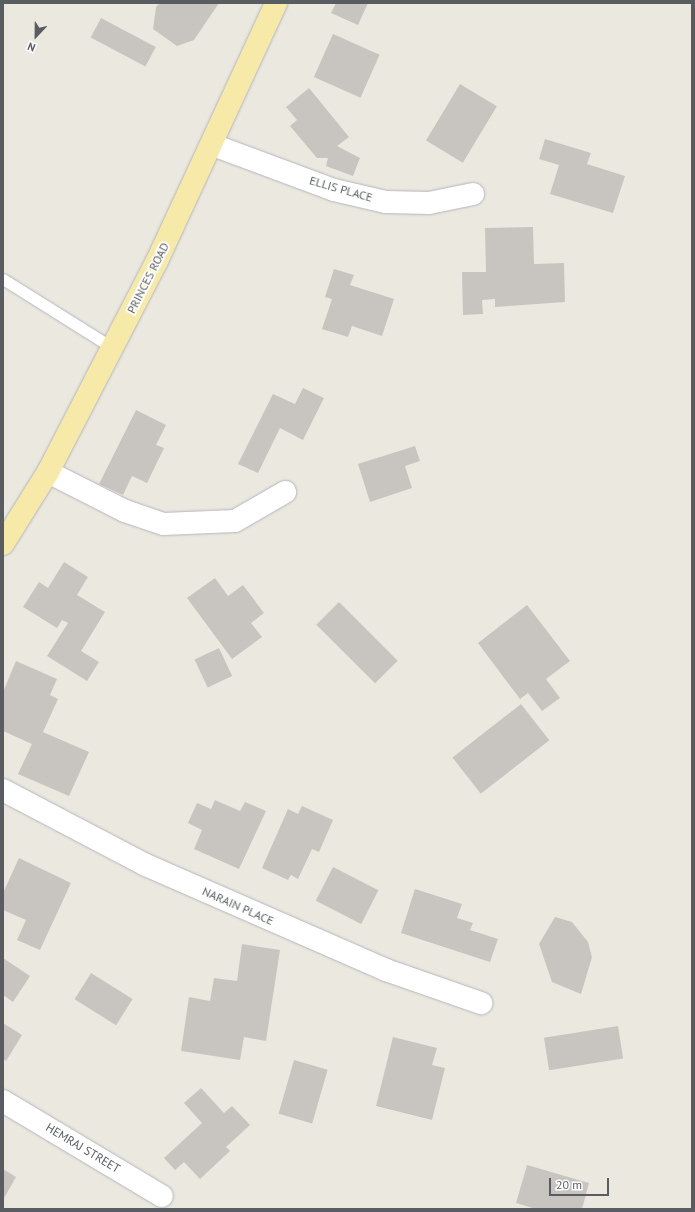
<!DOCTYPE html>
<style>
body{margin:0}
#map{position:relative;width:695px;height:1212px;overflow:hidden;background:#ebe8e0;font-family:"PT Sans",sans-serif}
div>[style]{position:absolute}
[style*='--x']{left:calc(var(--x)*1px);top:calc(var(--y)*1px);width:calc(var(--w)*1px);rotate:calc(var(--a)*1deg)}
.building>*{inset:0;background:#c8c5c0;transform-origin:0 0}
.roads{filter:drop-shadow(0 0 1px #b3b6ba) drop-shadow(0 0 1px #b3b6ba)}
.service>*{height:11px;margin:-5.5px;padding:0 5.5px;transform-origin:5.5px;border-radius:5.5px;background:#fff}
.minor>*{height:22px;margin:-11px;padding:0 11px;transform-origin:11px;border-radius:11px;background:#fff}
.primary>*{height:22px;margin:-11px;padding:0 11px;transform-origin:11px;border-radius:11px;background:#f7eaa8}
span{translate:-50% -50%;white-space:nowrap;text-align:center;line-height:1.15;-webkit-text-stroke:4px #fff;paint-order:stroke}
.street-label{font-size:12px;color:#595c60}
.frame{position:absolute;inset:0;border:4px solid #595c60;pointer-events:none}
.north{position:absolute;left:16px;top:16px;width:40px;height:40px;-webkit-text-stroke:3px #fff;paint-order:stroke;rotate:202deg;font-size:11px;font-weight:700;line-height:16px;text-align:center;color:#595c60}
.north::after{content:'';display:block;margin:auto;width:14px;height:18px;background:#595c60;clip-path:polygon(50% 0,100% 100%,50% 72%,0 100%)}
.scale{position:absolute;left:549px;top:1178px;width:60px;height:18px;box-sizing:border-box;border:2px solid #595c60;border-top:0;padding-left:5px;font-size:12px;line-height:14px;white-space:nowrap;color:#595c60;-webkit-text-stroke:3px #fff;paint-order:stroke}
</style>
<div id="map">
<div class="building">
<div style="clip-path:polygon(160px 3px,219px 3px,194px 40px,177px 46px,153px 29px,156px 7px)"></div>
<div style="clip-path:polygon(336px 3px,368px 3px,358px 25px,331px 13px)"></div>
<div style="left:101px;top:18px;width:62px;height:22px;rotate:28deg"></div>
<div style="left:333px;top:34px;width:51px;height:47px;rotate:24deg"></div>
<div style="left:460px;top:84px;width:43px;height:66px;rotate:31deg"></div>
<div style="clip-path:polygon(309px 88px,349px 137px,337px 146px,360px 158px,353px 176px,326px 166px,328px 158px,317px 158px,290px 126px,297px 120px,286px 107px)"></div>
<div style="clip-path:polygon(545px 139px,591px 153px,587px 164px,625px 176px,613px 213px,550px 194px,559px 165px,539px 159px)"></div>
<div style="clip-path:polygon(533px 227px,534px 264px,564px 263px,565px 302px,495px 307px,495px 299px,482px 300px,483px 314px,463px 315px,462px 272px,486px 272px,485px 228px)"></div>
<div style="clip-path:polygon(334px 269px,354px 275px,350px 285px,394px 299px,382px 336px,352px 326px,348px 337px,322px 329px,332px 299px,325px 297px)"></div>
<div style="clip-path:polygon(303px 388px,324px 398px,303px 440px,280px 428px,258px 473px,238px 464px,273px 394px,295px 404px)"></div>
<div style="clip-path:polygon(136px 410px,166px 425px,156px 445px,164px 448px,147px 483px,132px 476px,123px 495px,99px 484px)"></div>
<div style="clip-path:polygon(415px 446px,420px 461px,405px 466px,412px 488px,370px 502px,358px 464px)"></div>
<div style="clip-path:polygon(64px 562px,88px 577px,77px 595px,105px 612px,81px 651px,99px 662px,87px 681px,47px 656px,68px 623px,62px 620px,57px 628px,23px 607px,39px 582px,48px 588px)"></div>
<div style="clip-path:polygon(215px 578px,228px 596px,243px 585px,264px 613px,251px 623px,262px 637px,232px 659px,187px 598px)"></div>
<div style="left:339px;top:602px;width:83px;height:32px;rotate:45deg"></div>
<div style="clip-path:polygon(527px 605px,570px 661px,546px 679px,560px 698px,542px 711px,528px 693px,520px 699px,478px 643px)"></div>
<div style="left:219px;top:648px;width:31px;height:27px;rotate:65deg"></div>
<div style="clip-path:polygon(16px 661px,57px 679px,50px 695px,58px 699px,43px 732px,89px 752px,69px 796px,18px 774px,32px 744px,3px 731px,3px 692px)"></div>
<div style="left:521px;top:704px;width:46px;height:87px;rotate:52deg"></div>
<div style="clip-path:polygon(215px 800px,240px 811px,245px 802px,266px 811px,239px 869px,194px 849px,202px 830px,188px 823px,197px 803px,211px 809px)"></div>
<div style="clip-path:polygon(302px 806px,333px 820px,319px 852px,312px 849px,298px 879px,291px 875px,288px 880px,262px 868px,288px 809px,298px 814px)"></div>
<div style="clip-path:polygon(19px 858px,71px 883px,40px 950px,17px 940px,26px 920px,3px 910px,3px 893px)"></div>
<div style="left:333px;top:867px;width:51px;height:38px;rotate:27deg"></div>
<div style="clip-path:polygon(415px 889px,462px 904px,457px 918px,473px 923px,470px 930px,498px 939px,490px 962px,401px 933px)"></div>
<div style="clip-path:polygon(555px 917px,572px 922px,588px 942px,592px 957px,581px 994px,552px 982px,539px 944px)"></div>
<div style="clip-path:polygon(242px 944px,280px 950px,266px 1041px,244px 1037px,240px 1060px,181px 1051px,189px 997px,210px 1001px,214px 978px,237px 981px)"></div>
<div style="clip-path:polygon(3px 958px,30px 976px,13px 1002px,3px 995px)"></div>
<div style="left:91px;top:973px;width:49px;height:31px;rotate:32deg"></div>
<div style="clip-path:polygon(3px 1023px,22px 1035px,6px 1061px,3px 1059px)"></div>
<div style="left:618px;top:1026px;width:33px;height:75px;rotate:81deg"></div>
<div style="clip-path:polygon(393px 1037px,437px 1048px,432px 1065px,445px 1068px,432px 1120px,376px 1106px)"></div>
<div style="left:294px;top:1060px;width:35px;height:56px;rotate:16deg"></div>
<div style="clip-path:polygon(201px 1088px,224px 1113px,232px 1106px,250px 1125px,226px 1147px,230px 1151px,200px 1179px,184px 1162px,175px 1170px,164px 1158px,202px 1123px,184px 1103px)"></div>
<div style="clip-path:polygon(527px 1165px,589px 1183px,582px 1209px,536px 1209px,516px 1203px)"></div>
<div style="clip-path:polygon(3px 1169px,16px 1177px,3px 1200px)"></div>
</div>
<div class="roads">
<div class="service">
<div style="--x:3;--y:279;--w:130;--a:32.1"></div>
</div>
<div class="minor">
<div style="--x:213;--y:145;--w:129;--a:20.4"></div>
<div style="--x:334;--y:190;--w:53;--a:13"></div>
<div style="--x:386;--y:202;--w:43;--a:1.3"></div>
<div style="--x:429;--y:203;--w:45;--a:-11.6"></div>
<div style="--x:48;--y:472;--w:86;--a:26.9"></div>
<div style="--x:125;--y:511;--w:40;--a:18.9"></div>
<div style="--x:163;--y:524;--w:72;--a:-2.4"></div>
<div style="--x:235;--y:521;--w:58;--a:-30.1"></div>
<div style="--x:3;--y:790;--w:161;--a:27.7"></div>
<div style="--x:146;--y:865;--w:262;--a:23.6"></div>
<div style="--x:386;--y:970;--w:101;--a:19.2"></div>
<div style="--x:3;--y:1101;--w:185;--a:30.9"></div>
</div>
<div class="primary">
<div style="--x:3;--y:544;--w:85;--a:-58"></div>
<div style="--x:48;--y:472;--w:237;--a:-62.7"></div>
<div style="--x:157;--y:261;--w:284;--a:-65.2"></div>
</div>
</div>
<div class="street-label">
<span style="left:341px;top:189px;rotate:16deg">ELLIS PLACE</span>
<span style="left:148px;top:278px;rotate:-63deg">PRINCES ROAD</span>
<span style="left:238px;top:906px;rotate:24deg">NARAIN PLACE</span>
<span style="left:83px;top:1148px;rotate:31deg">HEMRAJ STREET</span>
</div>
<div class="frame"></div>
<div class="north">N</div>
<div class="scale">20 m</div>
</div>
